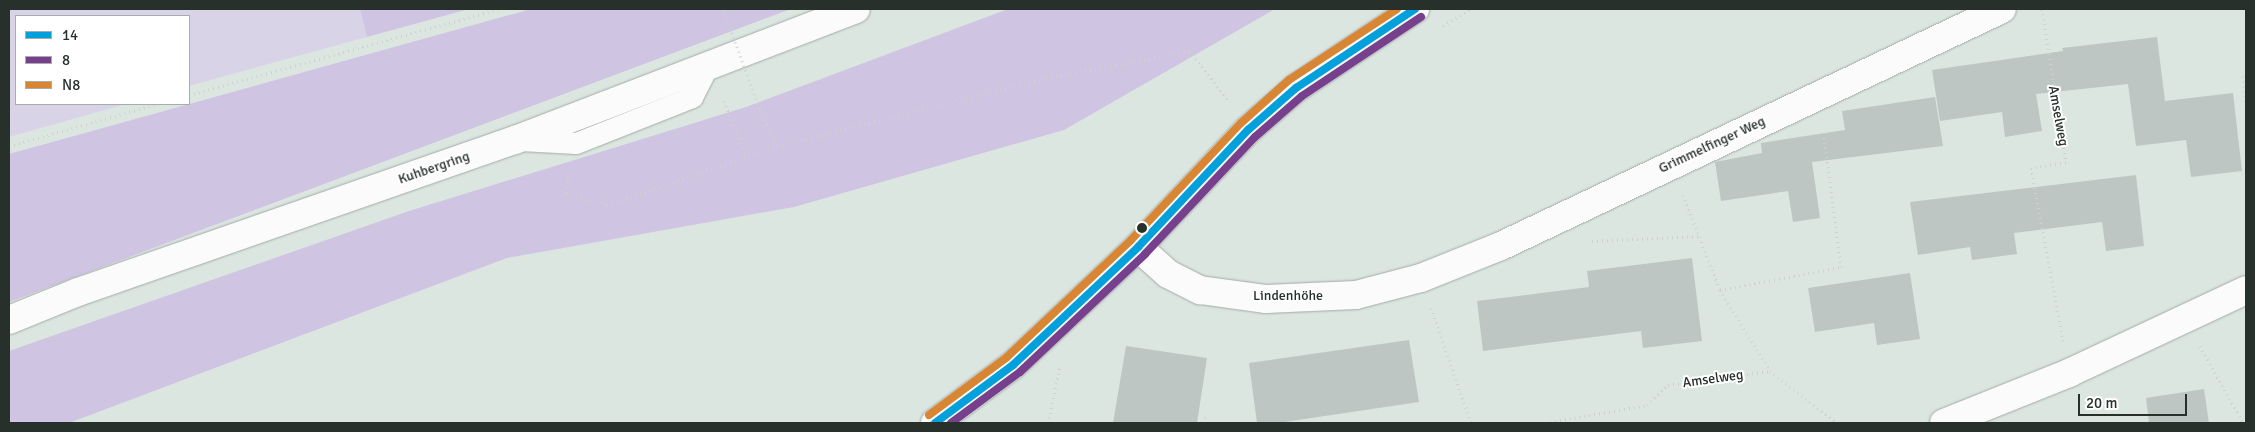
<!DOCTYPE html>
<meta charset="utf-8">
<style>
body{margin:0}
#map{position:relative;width:2255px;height:432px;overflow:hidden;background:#dce6e1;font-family:Signika,sans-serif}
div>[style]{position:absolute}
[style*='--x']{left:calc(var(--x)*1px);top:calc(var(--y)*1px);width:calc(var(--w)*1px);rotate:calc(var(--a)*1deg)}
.green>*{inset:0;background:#d9d3e8}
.forest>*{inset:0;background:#d0c4e3}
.building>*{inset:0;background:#bdc6c2}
.path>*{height:3px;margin-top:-1.5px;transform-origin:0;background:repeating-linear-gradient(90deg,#ced1d0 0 1px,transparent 0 5px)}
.roads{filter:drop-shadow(0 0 1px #a3aba7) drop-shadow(0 0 1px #a3aba7)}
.service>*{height:21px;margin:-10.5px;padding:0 10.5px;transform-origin:10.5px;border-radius:10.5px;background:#fafbfa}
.minor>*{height:28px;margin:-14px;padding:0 14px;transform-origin:14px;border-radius:14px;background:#fafbfa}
.primary>*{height:28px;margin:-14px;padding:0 14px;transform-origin:14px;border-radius:14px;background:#fafbfa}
.path-bridge>*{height:3px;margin-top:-1.5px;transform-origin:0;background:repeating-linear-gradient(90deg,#ced1d0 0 1px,transparent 0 5px)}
.bus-1>*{height:8px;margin:-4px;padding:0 4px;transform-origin:4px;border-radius:4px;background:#04a0dc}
.bus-2>*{height:8px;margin:-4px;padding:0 4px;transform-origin:4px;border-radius:4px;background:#76408c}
.bus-3>*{height:8px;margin:-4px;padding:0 4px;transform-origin:4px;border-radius:4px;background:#d88633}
.dots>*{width:14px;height:14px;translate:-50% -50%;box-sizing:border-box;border:2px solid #fff;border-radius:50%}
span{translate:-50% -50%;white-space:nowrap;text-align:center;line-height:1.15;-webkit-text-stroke:4px #fff;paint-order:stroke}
.street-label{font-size:14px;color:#28302c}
.frame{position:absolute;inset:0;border:10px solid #28302c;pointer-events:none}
.legend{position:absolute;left:15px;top:15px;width:175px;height:90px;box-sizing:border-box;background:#fff;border:1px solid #a9acab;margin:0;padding:6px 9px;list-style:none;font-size:15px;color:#28302c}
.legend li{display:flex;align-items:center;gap:10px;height:25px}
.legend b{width:25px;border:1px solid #a9acab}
.scale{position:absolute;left:2078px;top:394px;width:109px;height:22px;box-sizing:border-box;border:2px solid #28302c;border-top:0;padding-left:6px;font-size:15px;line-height:18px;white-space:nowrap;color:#28302c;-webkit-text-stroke:4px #fff;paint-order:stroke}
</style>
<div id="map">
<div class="green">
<div style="clip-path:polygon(9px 9px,360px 9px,367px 37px,189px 86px,189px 16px,16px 16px,16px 104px,126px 104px,9px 137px)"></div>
</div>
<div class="forest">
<div style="clip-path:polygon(360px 9px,469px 9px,367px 37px)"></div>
<div style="clip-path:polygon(531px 9px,791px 9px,9px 302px,9px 154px)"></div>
<div style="clip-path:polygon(1008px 9px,1275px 9px,1064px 130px,794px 207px,507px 258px,69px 423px,9px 423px,9px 351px,409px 211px,746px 107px)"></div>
</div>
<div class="building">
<div style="clip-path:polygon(2157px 37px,2165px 101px,2233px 93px,2242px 171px,2191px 177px,2186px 140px,2136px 146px,2128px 84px,2036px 94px,2042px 131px,2005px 137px,2002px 112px,1940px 121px,1932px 70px,2063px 51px,2062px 48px)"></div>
<div style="clip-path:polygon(1935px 97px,1943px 146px,1812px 162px,1820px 218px,1793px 222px,1788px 191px,1721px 201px,1715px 162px,1762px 153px,1761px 143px,1845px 130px,1842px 111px)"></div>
<div style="clip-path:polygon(2136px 175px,2144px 246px,2106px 251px,2102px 222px,2014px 233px,2017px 254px,1972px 260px,1970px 247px,1918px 255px,1910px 202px)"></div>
<div style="clip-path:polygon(1692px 258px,1702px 341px,1643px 348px,1641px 331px,1483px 351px,1477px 301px,1589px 287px,1587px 271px)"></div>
<div style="clip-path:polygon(1910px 273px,1920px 339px,1877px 345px,1874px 323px,1815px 332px,1808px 288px)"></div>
<div style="clip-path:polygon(1409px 340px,1419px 402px,1278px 423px,1257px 423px,1249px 363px)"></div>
<div style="clip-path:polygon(1126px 346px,1207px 358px,1197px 423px,1113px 423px)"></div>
<div style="clip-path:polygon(2204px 389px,2209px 423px,2149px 423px,2146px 398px)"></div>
</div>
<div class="path">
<div style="--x:2042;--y:9;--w:155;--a:81.1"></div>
<div style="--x:2066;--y:162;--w:36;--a:170"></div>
<div style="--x:2031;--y:168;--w:176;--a:79.5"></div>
<div style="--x:1443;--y:26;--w:32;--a:-32"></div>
<div style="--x:2246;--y:75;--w:3;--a:162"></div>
<div style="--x:2243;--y:76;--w:28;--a:84"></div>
<div style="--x:189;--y:95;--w:323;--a:-15.5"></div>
<div style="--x:724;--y:101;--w:59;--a:68.2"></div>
<div style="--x:760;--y:110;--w:40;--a:65"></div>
<div style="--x:9;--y:146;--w:154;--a:-15.8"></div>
<div style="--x:569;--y:172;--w:21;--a:98"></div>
<div style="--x:566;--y:193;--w:43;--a:16.3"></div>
<div style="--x:607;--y:205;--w:180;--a:-19.1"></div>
<div style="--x:777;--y:146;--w:272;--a:-14.2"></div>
<div style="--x:1041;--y:79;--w:151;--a:-10.7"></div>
<div style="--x:1189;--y:51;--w:65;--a:51.2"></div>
<div style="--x:1683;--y:195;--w:102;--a:68.7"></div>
<div style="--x:1720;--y:290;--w:95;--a:58.3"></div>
<div style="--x:1770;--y:371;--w:85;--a:37.8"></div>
<div style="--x:1592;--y:241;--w:107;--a:-2.7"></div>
<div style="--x:1720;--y:290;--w:123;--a:-10.8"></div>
<div style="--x:1841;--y:267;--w:139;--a:-97.4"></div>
<div style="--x:1431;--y:308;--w:122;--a:70.8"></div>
<div style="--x:2200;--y:346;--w:88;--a:60.8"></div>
<div style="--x:1048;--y:423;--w:57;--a:-77.9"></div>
<div style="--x:1204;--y:423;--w:8;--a:-76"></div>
<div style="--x:1545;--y:423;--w:104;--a:-10"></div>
<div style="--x:1647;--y:405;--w:29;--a:-44"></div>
<div style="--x:1668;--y:385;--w:103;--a:-7.8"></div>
</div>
<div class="roads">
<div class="service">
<div style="--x:520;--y:140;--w:56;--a:3.1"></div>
<div style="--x:576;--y:143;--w:125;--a:-21.6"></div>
<div style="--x:692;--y:97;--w:36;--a:-63"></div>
</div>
<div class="minor">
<div style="--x:1138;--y:247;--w:40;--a:42"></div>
<div style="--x:1168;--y:274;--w:36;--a:27"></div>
<div style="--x:1200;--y:290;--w:67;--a:7.8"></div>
<div style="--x:1266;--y:299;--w:90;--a:-2.5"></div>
<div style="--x:1356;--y:295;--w:67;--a:-14.7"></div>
<div style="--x:1421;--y:278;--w:86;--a:-21.8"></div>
<div style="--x:1501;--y:246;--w:554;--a:-25.32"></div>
<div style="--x:935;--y:423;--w:97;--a:-36.6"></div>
<div style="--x:1013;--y:365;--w:172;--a:-43.3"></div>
<div style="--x:1138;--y:247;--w:161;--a:-46.8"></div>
<div style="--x:1248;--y:130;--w:64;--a:-41.2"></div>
<div style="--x:1296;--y:88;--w:143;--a:-33.6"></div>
<div style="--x:1944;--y:423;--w:135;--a:-21.8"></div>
<div style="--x:2069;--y:373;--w:195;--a:-25.1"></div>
</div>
<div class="primary">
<div style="--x:9;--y:320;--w:74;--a:-22.1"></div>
<div style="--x:78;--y:292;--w:463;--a:-19.2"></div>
<div style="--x:515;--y:140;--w:365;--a:-21"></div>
</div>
</div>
<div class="path-bridge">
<div style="--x:723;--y:9;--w:108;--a:69.9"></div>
</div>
<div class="bus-1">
<div style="--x:935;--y:423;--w:97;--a:-36.6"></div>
<div style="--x:1013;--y:365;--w:172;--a:-43.3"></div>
<div style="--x:1138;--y:247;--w:161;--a:-46.8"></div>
<div style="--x:1248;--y:130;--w:64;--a:-41.2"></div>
<div style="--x:1296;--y:88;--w:143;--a:-33.6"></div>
</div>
<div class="bus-2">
<div style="--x:951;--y:423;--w:86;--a:-36.5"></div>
<div style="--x:1020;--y:372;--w:172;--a:-43.3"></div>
<div style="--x:1145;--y:254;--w:161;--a:-46.8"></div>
<div style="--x:1255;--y:137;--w:62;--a:-41.1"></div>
<div style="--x:1302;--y:96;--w:143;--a:-33.6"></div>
</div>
<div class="bus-3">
<div style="--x:929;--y:415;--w:97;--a:-36.6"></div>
<div style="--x:1007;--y:357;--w:170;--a:-43.3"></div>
<div style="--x:1131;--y:240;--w:161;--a:-46.8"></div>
<div style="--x:1241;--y:123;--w:64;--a:-41.9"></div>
<div style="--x:1289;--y:80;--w:129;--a:-33.3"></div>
</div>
<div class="dots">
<div style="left:1142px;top:228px;background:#28302c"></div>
</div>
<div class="street-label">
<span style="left:2058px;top:116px;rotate:80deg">Amselweg</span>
<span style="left:1712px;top:145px;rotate:-25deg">Grimmelfinger Weg</span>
<span style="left:434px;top:168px;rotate:-19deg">Kuhbergring</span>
<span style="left:1288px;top:296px">Lindenhöhe</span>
<span style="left:1713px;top:379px;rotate:-8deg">Amselweg</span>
</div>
<div class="frame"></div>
<ul class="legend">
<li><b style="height:6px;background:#04a0dc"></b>14</li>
<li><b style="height:6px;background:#76408c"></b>8</li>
<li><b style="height:6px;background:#d88633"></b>N8</li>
</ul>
<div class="scale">20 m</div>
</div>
